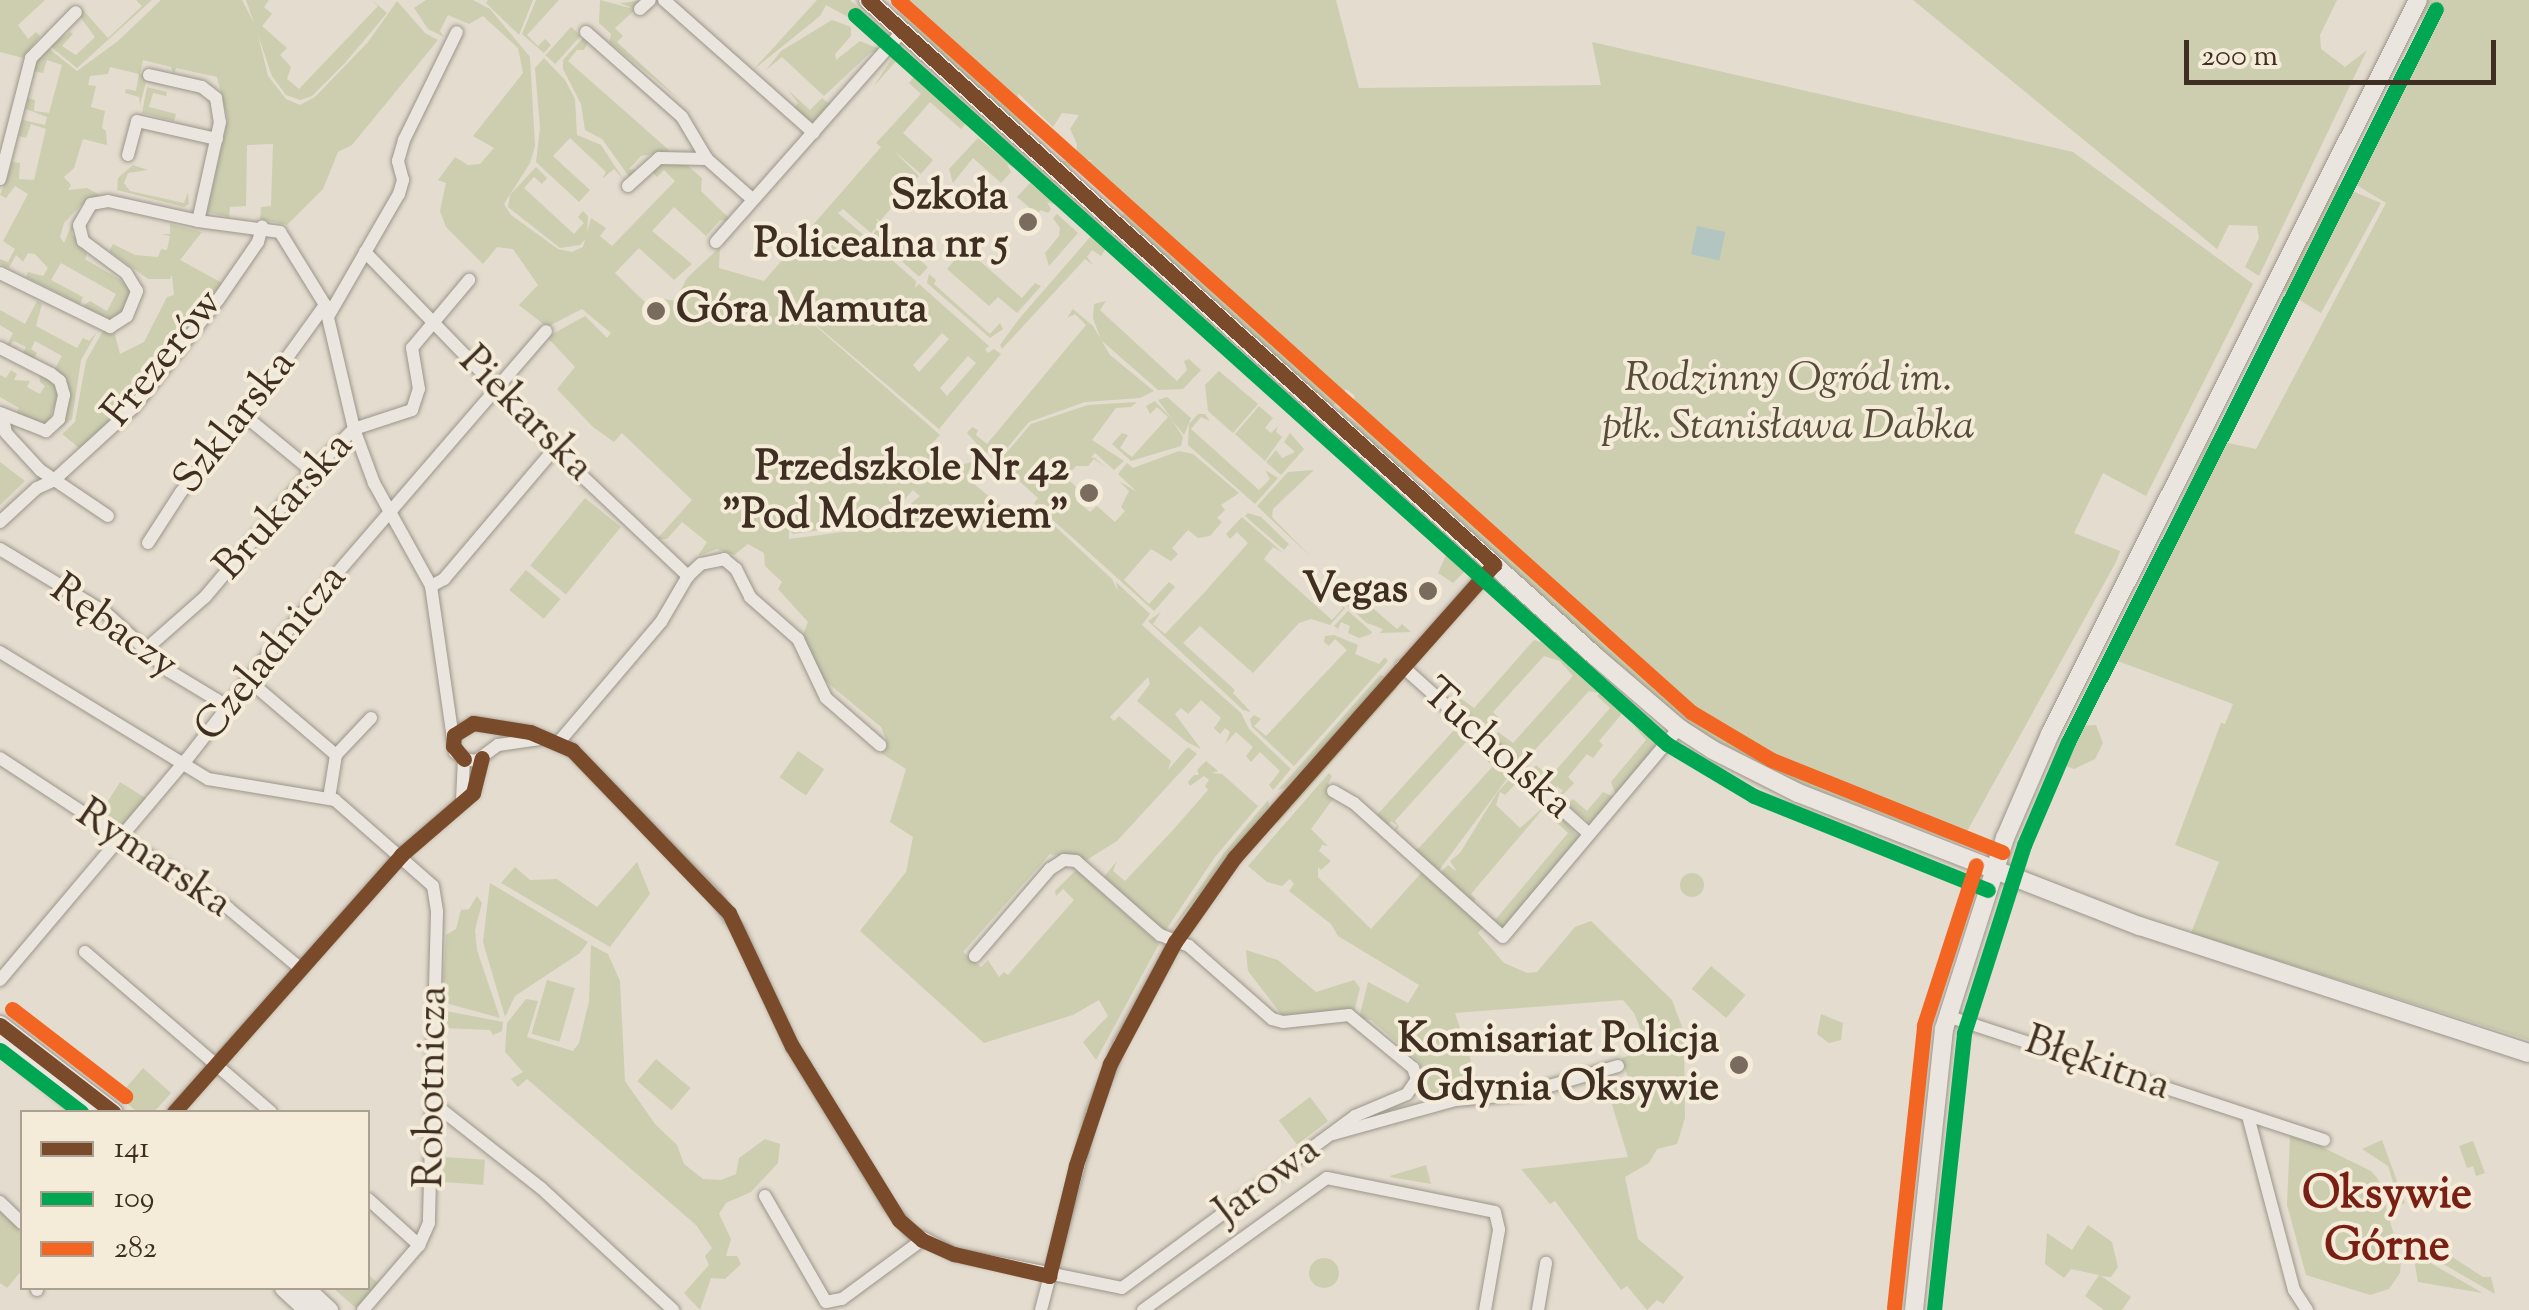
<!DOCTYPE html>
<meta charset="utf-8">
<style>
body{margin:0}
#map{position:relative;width:2529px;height:1310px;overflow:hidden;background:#e4dcce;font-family:"Sorts Mill Goudy",serif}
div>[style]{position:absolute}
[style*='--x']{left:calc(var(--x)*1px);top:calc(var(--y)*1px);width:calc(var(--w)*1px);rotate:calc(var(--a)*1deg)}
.green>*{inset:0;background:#ccceaf;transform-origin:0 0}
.round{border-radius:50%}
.water>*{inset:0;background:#b2c5c1;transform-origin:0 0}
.roads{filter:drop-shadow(0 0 2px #9b958b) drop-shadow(0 0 2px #9b958b)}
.street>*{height:12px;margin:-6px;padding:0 6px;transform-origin:6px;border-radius:6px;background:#eae6df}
.secondary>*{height:18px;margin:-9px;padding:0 9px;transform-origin:9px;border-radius:9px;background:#eae6df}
.bus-1>*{height:15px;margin:-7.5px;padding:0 7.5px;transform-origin:7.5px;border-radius:7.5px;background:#7a4b2a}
.bus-2>*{height:15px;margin:-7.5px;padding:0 7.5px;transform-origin:7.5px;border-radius:7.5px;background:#00a651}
.bus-3>*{height:15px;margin:-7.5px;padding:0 7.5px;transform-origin:7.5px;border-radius:7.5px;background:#f26522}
.dots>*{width:28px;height:28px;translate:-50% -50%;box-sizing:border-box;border:5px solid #f4ebd9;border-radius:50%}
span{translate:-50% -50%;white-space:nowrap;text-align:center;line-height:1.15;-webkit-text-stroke:8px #f4ebd9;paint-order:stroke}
.poi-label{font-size:42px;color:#3f2f22;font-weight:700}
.right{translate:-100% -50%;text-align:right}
.left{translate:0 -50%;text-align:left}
.street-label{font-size:42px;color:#3f2f22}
.park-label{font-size:42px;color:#574c39;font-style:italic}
.neighbourhood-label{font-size:45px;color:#7a1f14;font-weight:700}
.legend{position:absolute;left:20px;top:1110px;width:350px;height:180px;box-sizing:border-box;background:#f4ebd9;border:2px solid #aca090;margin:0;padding:12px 18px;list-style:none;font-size:30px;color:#3f2f22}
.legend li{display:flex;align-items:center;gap:20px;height:50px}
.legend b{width:50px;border:2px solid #aca090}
.scale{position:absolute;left:2184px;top:40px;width:312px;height:45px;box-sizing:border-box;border:5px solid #3f2f22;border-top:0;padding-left:12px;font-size:30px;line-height:35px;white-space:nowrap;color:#3f2f22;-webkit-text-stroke:8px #f4ebd9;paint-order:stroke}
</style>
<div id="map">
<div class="green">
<div style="clip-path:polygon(0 0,45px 0,18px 25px,28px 39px,36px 32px,40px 36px,23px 58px,0 52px)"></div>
<div style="clip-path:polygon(136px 0,152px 0,77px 68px,50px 46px,70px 32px,73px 34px,62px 46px,76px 55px,95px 37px,78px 14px,82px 9px,108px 38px,142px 6px)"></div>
<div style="clip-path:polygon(161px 0,242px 0,256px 27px,268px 76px,286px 99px,300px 105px,315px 97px,368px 42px,397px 1px,425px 33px,438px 40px,352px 145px,338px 152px,323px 189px,287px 225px,260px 219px,261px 207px,271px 206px,273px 144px,247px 145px,246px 206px,230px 207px,229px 217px,207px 212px,228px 119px,217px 77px,176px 68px,174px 75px,171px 67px,143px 60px,140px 74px,183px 87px,146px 82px,140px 105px,139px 97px,125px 93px,126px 89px,136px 91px,139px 74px,110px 67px,108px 74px,90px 76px,88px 85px,96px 86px,91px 107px,105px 111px,102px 128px,106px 131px,107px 145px,83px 139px,74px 168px,64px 177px,71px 185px,68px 190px,87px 188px,100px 195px,81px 205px,64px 223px,60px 237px,64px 243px,74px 219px,72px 234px,87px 254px,85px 259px,129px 285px,131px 294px,122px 312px,110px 319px,83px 306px,90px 301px,107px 311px,116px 294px,61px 263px,51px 280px,83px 297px,80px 304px,26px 277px,28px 272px,43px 276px,48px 268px,35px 254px,28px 253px,23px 262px,16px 255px,9px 268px,0 264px,0 259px,8px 262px,15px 249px,3px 241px,28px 194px,15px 186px,6px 198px,0 195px,13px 162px,20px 163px,19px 179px,34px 180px,46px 129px,31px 124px,26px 138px,19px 136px,23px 120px,45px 125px,47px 117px,26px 109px,28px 98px,35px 100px,34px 111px,49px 113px,62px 65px,47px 60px,43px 73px,34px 71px,37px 59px,48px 48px,77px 71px,118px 41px)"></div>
<div style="clip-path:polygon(246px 0,269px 0,264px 7px,272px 14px,262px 26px,287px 48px,280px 55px,291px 67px,287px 79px,299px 89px,378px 6px,372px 0,387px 13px,345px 63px,312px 96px,300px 100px,286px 95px,272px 76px)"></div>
<div style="clip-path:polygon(evenodd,426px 0,473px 0,490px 9px,530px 57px,535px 146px,530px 163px,504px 204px,511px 215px,558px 249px,572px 252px,583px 247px,591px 218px,606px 228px,600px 236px,612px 246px,675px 181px,664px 170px,657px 177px,651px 171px,659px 164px,687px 165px,702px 178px,701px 191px,729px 218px,726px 221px,720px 220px,706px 236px,674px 207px,652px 231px,692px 264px,674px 280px,639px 248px,615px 273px,649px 306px,657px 298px,675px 301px,687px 278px,720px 247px,719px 268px,764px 281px,881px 147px,876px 143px,921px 94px,909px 83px,917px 73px,899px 58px,874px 86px,899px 47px,985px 121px,973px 116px,961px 129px,930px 102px,903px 133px,933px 160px,921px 174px,893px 150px,919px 176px,880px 221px,876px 218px,879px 224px,871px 233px,843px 209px,838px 213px,866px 237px,863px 243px,869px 240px,916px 281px,915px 288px,919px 284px,989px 346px,985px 349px,988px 353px,994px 349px,1001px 354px,939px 429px,771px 287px,940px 435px,926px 449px,940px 459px,935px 466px,938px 468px,943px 462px,950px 467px,973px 462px,966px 477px,1018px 521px,1028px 510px,1045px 517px,1112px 579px,1118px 591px,1116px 582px,1150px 614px,1142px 625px,1241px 713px,1249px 729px,1291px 769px,1273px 790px,1269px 785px,1280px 771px,1260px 752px,1251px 762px,1246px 756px,1253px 747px,1236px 732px,1225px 744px,1230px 732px,1225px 728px,1220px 734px,1214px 728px,1221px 718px,1201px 700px,1188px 714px,1181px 708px,1175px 714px,1201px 749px,1187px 742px,1137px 701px,1150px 684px,1148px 677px,1110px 717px,1114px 721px,1119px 716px,1171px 761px,1168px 770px,1188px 747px,1197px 754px,1117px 841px,1085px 861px,1050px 854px,963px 952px,981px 967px,988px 960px,999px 977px,1004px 972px,1008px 975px,1074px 900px,1063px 889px,1056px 896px,1055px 891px,1076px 870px,1159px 944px,1096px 1060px,1083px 1042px,1108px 1016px,1099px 1000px,1073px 1015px,984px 1043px,860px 931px,906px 872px,913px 837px,890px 822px,906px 769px,881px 753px,887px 742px,881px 727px,823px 679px,802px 637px,808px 622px,778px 589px,782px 582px,765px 566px,764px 553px,748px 544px,734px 555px,717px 549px,698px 556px,707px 542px,682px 522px,667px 539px,657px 539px,692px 500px,622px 433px,614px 442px,593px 427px,557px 389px,575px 367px,547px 337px,585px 316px,607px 338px,611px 333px,582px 309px,547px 327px,519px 305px,538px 285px,513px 249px,497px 247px,483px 264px,446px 227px,440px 211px,446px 183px,438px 180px,455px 157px,468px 165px,480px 164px,494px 148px,473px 136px,523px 73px,518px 48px,483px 16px,469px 24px,448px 15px,440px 31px,444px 37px,428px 29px,414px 8px,426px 0,942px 333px,949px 339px,919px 372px,913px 365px,942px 333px,426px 0,968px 356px,976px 363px,947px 396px,940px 388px,968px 356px,426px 0,913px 490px,920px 496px,897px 516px,850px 525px,850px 531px,789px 539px,789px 530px,793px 534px,840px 527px,840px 520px,893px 512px,913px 490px)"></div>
<div style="clip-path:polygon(488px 0,533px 0,519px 35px,486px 3px)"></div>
<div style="clip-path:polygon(536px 0,559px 0,527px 35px,538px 46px,545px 39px,551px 45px,544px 53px,522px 34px)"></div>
<div style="clip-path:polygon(600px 0,634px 9px,620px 3px,646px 0,615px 28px,623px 36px,617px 42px,680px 100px,609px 42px,611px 34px,599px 23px)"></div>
<div style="clip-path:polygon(817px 0,850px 0,891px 36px,882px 44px,861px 24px,826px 5px,820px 16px,753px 70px)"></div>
<div style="clip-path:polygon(890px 0,1336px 0,1359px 88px,1601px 85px,1592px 42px,2073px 152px,2253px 284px,2146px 496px,2103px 473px,2074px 533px,2120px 551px,2116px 562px,1960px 844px,1760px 768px,1716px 745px,1654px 701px,1432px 494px,1431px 473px,1426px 474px,1359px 416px,1354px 395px,1346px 389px,1331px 409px,1119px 219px,1125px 212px,1084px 172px,1055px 161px,1094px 161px,1076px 157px,1077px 144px,1070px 129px,1079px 115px,1062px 113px,1053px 127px,1018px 93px,1022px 119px,1019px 124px,1011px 122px,910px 28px)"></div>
<div style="clip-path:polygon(1913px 0,2337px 0,2320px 35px,2321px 49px,2345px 67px,2367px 50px,2259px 276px,2245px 267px,2259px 238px,2257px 226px,2229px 225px,2217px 249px)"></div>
<div style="clip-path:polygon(2426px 0,2529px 0,2529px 1040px,2191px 933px,2219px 862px,2175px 845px,2221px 723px,2225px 724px,2233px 704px,2107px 657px,2210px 439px,2256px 449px,2386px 203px,2345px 178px,2422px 24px,2420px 12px)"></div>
<div style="clip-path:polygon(832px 20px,851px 27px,851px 36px,835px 54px,836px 60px,860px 41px,882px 50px,870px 53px,824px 96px,782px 57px,766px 70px,781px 51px)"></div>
<div style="left:571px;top:27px;width:13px;height:38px;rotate:42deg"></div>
<div style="clip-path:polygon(583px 38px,588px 42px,584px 50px,577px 50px,568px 61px,670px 151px,641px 156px,629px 169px,637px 170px,630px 178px,602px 139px,585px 130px,581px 104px,563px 69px,563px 60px)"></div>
<div style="clip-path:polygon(544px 58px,565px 80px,575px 99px,577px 135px,601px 145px,624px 180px,614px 169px,602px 179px,606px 172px,570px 138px,553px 156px,590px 190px,579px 202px,536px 162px,540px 128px,535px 68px)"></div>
<div style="clip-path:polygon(147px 87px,167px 92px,166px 96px,153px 93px,149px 107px,176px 114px,174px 121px,142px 113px)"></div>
<div style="clip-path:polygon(788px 90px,810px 110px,822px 98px,828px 103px,835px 100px,816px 121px,807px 120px,793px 110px,798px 103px)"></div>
<div style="clip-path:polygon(989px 125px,1031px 162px,1029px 165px,1021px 165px,987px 135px)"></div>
<div style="clip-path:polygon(978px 138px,1015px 168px,1007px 164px,1011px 172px,1001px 183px,973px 158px,953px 183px,949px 169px)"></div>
<div style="clip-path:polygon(133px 165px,148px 170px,128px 173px,124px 183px,130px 191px,184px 203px,188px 192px,189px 204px,184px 207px,117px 190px,118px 178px)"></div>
<div style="clip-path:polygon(1035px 166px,1100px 224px,1111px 240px,1101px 256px,1092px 250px,1087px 257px,1093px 265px,1085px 259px,1002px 349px,1000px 345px,1019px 319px,1091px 236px,1087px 223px,1033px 175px)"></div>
<div style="clip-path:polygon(536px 167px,547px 178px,542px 184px,534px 177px,524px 188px,574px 234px,584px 223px,578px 217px,583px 211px,588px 216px,587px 237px,580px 245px,560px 248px,508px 207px,510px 195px)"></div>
<div style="clip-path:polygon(1030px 183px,1057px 205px,1047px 202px,1051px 209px,1048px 213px,1041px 210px,1037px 214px,1017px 197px)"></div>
<div style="clip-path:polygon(2333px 183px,2381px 203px,2321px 313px,2281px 289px)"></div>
<div style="clip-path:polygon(1057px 214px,1078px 233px,1049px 266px,1045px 253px,1059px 236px,1060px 228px,1053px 218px)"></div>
<div style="clip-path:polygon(170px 224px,202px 232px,180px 260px,222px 283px,134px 398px,83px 451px,62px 434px,75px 422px,86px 361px,103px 331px,114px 331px,120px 354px,144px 342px,167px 297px,174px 295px,172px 275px,170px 279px,148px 279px,109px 251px,113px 244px,135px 255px,158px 257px,161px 249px,167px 250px,170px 236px,161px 234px,170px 234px)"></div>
<div style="left:881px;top:225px;width:63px;height:13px;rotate:42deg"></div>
<div style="clip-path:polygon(965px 248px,1022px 298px,1035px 283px,1041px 286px,1017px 313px,998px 297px,989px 306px,947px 269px)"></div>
<div style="clip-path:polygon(929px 274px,936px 280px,934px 284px,990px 334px,1000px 323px,1003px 329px,990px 338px,927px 283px)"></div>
<div style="clip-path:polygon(37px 301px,42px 304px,36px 326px,77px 348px,83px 338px,89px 341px,97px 332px,81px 360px,72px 419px,61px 428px,54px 370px,62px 356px,35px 341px,31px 349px,37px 353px,32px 361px,23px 353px,26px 347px,14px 341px,5px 349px,13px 333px,0 325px,0 310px,25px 324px)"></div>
<div style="clip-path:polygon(1106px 301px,1100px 310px,1177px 381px,1187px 370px,1184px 361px,1189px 359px,1201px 370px,1183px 389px,1158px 390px,1101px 340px,1093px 318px,1094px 304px)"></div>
<div style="clip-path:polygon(1073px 309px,1093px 326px,1110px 355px,1154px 391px,1140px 398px,1085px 402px,1029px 422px,1007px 448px,985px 453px,967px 433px,972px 427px,978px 430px,976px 435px,987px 444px,1086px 325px,1075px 314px,1067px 318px)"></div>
<div style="clip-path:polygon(11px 370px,17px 374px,14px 380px,30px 381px,27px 387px,40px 394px,45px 386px,40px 382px,39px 371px,55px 380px,60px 391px,50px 417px,53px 421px,47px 428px,15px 416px,19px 408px,0 397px,0 375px,6px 378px)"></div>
<div style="clip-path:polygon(1219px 371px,1258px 404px,1233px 433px,1208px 411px,1205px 385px)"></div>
<div style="clip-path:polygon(1167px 397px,1191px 418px,1184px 435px,1171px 419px,1183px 437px,1181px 446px,1131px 461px,1112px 444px,1122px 433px,1128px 435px,1120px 448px,1132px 457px,1168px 417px,1157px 407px,1150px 414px,1146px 406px,1155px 401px,1172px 419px,1158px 400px)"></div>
<div style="clip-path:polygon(1137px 402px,1131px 407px,1116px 408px,1092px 440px,1124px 461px,1114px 470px,1095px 453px,1091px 457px,1095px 458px,1106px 468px,1094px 459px,1088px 466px,1076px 466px,1066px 477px,1082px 493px,1076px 500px,1090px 512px,1097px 506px,1115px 522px,1125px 511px,1121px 507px,1129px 491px,1119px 481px,1137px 492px,1118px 474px,1127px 463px,1133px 468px,1179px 451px,1193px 454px,1239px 493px,1221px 505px,1225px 510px,1217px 518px,1222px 522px,1210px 536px,1198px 538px,1188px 530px,1172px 548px,1178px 554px,1171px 561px,1151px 549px,1124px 580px,1149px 604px,1169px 582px,1175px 587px,1154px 611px,1034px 503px,1038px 498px,993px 457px,1008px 451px,1031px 424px,1088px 405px)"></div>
<div style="clip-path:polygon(1259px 406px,1273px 418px,1265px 428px,1271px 433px,1278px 426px,1276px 432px,1282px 437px,1265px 461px,1235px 434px)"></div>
<div style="clip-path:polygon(1342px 406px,1347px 416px,1420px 469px,1425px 482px,1392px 465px,1337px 414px)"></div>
<div style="clip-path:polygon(1198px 414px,1205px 414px,1210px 421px,1201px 417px,1191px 429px,1259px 490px,1270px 479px,1265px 470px,1278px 478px,1255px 504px,1188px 445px,1189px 424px)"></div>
<div style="clip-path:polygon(1290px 433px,1304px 449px,1281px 475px,1266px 462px,1276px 450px,1282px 458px,1295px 452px,1284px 442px)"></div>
<div style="clip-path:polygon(0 462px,25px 481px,0 505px)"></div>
<div style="clip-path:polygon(1314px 470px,1273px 509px,1272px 517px,1310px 556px,1257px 506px,1288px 472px)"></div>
<div style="left:585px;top:498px;width:46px;height:87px;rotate:39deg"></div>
<div style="clip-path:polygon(1410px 505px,1468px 561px,1468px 568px,1453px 583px,1438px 573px,1450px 546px,1407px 508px)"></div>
<div style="clip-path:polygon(1248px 513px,1261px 517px,1289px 544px,1284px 550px,1245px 516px)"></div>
<div style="clip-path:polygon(1242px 517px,1283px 553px,1273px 547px,1264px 559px,1332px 620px,1343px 608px,1337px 601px,1345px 608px,1330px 625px,1311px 619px,1299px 623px,1253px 673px,1200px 626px,1183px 643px,1235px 690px,1233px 693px,1251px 712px,1243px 710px,1148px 621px,1161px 612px,1153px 624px,1165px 634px,1203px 594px,1248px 543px,1237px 532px,1230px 539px,1226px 534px)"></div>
<div style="left:526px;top:570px;width:45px;height:26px;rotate:40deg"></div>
<div style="clip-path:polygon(1327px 578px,1340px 589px,1354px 592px,1397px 629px,1402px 624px,1411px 632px,1380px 633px,1383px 629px,1367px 623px,1322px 584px)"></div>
<div style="clip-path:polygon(1348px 611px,1372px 632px,1371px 634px,1359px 638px,1348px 633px,1350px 626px,1341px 622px,1338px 629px,1334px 626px)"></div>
<div style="clip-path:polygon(1549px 633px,1604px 685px,1597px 693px,1589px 691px,1521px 765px,1525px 760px,1520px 756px,1515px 760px,1492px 739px,1498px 732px,1513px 743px,1573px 676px,1560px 661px,1544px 656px,1493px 712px,1499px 718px,1486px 731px,1482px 729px,1486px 724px,1480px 719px,1476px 724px,1453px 703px,1459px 697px,1474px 708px,1534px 640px,1540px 642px)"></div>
<div style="clip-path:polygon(1334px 635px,1358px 645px,1355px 654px,1379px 664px,1385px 657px,1388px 661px,1294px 766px,1252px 727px,1250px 719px,1254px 715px,1261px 719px,1254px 726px,1266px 736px,1347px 650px,1335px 639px,1329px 646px,1324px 642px,1325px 636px)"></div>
<div style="clip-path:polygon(1380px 675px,1386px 677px,1285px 788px,1278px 790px)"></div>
<div style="clip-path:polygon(1394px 685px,1397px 688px,1297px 802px,1278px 823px,1275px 820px)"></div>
<div style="clip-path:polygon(1605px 686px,1639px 713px,1636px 717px,1625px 710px,1599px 741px,1603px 745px,1593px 758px,1587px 754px,1568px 777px,1574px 783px,1559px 799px,1556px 796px,1563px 791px,1557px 786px,1554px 794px,1529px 773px,1536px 765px,1550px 777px,1610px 708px,1597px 696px)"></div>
<div style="clip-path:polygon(1445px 712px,1475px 739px,1474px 744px,1466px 742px,1395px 821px,1399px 827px,1393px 833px,1397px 825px,1391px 821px,1386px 827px,1376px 816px,1454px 730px,1440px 718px)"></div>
<div style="clip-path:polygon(1633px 725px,1658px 745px,1616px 795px,1611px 782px,1646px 740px)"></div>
<div style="clip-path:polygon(2096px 725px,2103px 743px,2095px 759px,2074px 769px,2061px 764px,2078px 726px)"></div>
<div style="clip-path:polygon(1484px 747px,1512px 772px,1437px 873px,1408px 847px,1418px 849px,1493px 766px,1479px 753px)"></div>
<div style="left:798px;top:751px;width:32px;height:32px;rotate:35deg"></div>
<div style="clip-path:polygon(1206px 761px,1218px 771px,1212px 773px,1222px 774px,1258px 806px,1215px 857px,1163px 934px,1104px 877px,1117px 861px,1113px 871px,1125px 881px,1173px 830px,1208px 790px,1205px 786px,1209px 780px,1204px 776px,1190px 786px,1188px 782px,1194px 775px,1199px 775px,1197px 770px)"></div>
<div style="clip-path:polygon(1329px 773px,1332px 776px,1328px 784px,1336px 795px,1311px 829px,1328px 846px,1322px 845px,1319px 851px,1331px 861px,1321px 870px,1318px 867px,1318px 877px,1371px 929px,1423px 871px,1484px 926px,1478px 933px,1504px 963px,1527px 973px,1537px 972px,1575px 927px,1591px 921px,1672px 1000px,1684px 1032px,1685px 1118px,1677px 1144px,1657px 1149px,1649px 1163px,1625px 1177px,1638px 1239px,1684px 1277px,1663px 1304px,1657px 1300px,1647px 1310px,1627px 1286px,1621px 1290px,1555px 1201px,1550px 1204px,1521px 1169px,1628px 1157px,1605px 1082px,1628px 1078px,1622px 1058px,1648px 1048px,1634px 1013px,1623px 1000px,1455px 1013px,1481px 1091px,1433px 1099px,1419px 1062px,1371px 1020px,1359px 1018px,1368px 982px,1408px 1003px,1419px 985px,1338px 936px,1331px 924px,1289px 891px,1294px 884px,1290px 879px,1282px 886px,1267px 882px,1248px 866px)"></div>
<div style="clip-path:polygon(1514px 774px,1520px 779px,1505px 795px,1500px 792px,1496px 805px,1520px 828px,1547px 804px,1549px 813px,1543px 809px,1471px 894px,1476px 899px,1471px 905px,1439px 874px,1448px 865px,1457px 872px,1450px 861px,1460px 853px,1497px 793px)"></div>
<div style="clip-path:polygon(120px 782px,147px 799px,119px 831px,98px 817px)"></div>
<div style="clip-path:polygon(1603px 792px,1614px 797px,1591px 823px,1566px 805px,1573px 799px,1587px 811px)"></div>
<div style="clip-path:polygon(1268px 800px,1269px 806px,1168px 934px,1223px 854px)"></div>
<div style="clip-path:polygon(1559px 815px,1580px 839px,1503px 930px,1487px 916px,1496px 919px,1568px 833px,1554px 820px)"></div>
<div style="clip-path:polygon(637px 862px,650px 894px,610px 947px,501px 883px,515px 867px,530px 880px,557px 879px,597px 907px)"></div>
<div class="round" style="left:1680px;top:873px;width:24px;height:24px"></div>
<div style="clip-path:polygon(490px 883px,588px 942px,580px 953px,515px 996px,505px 1017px,483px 942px)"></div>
<div style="clip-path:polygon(477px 896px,482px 903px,475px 930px,477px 950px,500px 1018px,442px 1002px,446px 935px,456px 929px,461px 910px,469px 909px)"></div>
<div style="clip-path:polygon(591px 945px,608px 954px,620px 981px,625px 1081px,655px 1124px,677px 1145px,684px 1164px,703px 1179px,721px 1180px,736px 1174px,739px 1158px,765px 1139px,780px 1144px,778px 1163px,751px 1192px,726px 1203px,719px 1214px,731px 1239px,726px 1256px,737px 1256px,741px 1264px,725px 1279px,711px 1278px,700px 1310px,684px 1293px,709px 1265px,705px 1256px,712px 1248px,696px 1225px,527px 1079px,518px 1087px,511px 1079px,523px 1072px,505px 1052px,507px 1023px,526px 999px,538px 1001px,527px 1037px,573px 1051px,579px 1043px,589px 1001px)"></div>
<div style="clip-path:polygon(1246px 950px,1278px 960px,1316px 992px,1354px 980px,1360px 988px,1354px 1012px,1284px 1018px,1248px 971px)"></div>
<div style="left:1711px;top:966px;width:45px;height:30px;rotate:40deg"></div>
<div style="left:547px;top:980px;width:29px;height:56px;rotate:16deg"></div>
<div style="clip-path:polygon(441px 1010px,503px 1022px,502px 1031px,493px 1035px,490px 1030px,442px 1028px)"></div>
<div style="clip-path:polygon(1821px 1014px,1843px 1023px,1841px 1040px,1829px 1043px,1817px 1034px)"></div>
<div style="left:656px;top:1059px;width:45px;height:29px;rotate:40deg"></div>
<div style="clip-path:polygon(143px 1068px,171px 1093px,154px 1112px,137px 1112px,119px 1096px)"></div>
<div style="left:1310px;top:1097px;width:30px;height:39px;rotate:53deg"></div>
<div style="clip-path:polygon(2290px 1136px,2320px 1146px,2371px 1171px,2378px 1179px,2401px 1260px,2400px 1273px,2389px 1289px,2370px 1295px,2306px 1275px,2287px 1205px)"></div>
<div style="clip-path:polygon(2382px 1140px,2405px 1203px,2400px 1205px,2388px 1166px,2362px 1149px)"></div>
<div style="clip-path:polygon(2473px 1141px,2485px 1173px,2476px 1176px,2473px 1166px,2467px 1168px,2459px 1146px)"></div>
<div style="left:444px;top:1157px;width:41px;height:25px;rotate:4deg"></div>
<div style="clip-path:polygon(1426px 1165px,1431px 1184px,1390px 1177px,1390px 1176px)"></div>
<div style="clip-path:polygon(0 1212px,22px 1230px,22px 1270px,7px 1288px,0 1283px)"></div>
<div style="clip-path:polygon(2088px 1225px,2112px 1242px,2118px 1267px,2111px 1277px,2101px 1276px,2131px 1297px,2122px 1310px,2104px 1310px,2085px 1296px,2099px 1275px,2071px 1269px,2064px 1278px,2045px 1264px,2047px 1233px,2072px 1250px)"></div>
<div style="clip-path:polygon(2432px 1244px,2483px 1277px,2491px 1277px,2495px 1294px,2426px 1254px)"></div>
<div style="clip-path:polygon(2413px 1253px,2481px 1292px,2482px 1293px,2418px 1282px)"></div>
<div class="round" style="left:1309px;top:1258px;width:30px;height:30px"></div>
<div style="clip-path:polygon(368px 1274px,378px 1283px,356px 1308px,333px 1288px,368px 1288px)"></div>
</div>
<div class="water">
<div style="left:1697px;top:226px;width:29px;height:29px;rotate:12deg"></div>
</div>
<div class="roads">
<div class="street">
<div style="--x:664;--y:0;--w:200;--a:41.6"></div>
<div style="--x:640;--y:9;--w:13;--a:-42"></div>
<div style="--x:586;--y:32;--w:128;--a:41.5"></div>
<div style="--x:682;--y:117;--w:49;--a:59.2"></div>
<div style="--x:707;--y:159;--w:60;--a:41.6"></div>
<div style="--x:149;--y:75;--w:54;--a:12.8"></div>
<div style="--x:202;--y:87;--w:18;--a:38"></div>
<div style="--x:216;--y:98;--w:24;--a:81"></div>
<div style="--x:220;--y:122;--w:101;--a:102.5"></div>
<div style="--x:128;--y:155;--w:35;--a:-75"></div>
<div style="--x:137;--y:121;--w:82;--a:12.7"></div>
<div style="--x:0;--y:179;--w:125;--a:-75.6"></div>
<div style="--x:31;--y:58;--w:64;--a:-45.6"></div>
<div style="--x:628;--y:186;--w:42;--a:-42.1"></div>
<div style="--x:659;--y:158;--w:48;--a:1.2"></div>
<div style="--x:716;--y:242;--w:282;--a:-48.5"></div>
<div style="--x:365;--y:252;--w:309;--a:45.9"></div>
<div style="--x:580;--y:474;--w:149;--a:43.4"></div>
<div style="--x:0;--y:273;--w:123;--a:26.1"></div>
<div style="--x:110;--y:327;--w:20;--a:-33"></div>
<div style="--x:127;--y:316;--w:27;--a:-68"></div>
<div style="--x:137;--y:291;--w:21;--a:-121"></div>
<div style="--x:126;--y:273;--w:54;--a:-143.3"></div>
<div style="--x:83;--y:241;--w:16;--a:-104"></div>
<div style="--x:79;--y:225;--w:24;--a:-60"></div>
<div style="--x:91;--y:204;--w:17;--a:-10"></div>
<div style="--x:108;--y:201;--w:92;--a:12.5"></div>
<div style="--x:198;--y:221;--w:83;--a:7.6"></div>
<div style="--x:280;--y:232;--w:86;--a:58.3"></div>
<div style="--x:325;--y:305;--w:127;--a:76.8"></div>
<div style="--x:354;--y:429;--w:58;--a:69.7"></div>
<div style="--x:374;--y:483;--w:118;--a:61"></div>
<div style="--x:431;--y:586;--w:168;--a:81.8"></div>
<div style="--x:455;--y:752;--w:11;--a:38"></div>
<div style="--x:464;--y:759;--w:12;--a:9"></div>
<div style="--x:476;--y:761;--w:27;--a:-36"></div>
<div style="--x:498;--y:745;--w:42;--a:-8.1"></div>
<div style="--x:329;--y:315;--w:140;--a:-60"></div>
<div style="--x:399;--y:194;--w:15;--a:-74"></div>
<div style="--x:403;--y:180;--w:20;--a:-105"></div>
<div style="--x:398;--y:161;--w:22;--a:-74"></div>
<div style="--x:404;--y:140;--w:120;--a:-63.9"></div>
<div style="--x:0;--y:348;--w:57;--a:27"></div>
<div style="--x:51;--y:374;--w:11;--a:38"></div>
<div style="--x:60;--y:381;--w:15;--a:74"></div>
<div style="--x:64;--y:395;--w:25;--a:102"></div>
<div style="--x:59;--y:419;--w:18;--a:137"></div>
<div style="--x:46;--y:431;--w:49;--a:-158.6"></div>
<div style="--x:2;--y:414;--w:19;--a:78"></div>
<div style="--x:6;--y:433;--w:50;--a:47.4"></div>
<div style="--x:40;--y:470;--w:82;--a:34.1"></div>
<div style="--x:245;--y:416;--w:87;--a:39.4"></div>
<div style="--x:0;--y:522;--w:50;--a:-42.6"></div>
<div style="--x:37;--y:488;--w:17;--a:-24"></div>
<div style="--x:53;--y:481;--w:108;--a:-42.4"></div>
<div style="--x:133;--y:408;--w:137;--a:-51.8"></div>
<div style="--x:218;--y:300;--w:70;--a:-55.4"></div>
<div style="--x:258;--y:242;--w:16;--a:-75"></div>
<div style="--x:148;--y:543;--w:61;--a:-57.1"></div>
<div style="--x:181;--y:492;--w:99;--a:-49.9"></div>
<div style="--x:245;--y:416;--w:137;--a:-54.2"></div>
<div style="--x:0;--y:549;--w:124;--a:31.1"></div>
<div style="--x:106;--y:613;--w:86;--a:42.6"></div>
<div style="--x:169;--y:671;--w:68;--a:31.1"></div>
<div style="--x:431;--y:586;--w:15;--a:-28"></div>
<div style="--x:444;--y:579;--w:172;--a:-49.7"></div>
<div style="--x:146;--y:649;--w:79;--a:-41.4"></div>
<div style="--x:205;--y:597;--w:165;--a:-49.7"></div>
<div style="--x:312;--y:471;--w:59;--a:-45"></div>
<div style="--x:354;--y:429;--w:61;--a:-18.1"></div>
<div style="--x:412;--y:410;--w:22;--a:-72"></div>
<div style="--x:419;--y:389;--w:42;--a:-99.7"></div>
<div style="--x:412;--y:348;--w:89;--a:-50"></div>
<div style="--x:0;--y:652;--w:244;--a:31.4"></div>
<div style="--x:208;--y:779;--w:129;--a:9.4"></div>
<div style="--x:335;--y:800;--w:130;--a:41.3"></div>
<div style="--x:433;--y:886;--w:26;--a:81"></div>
<div style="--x:437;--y:912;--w:311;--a:91.5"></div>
<div style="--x:429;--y:1223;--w:24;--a:114"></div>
<div style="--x:419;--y:1245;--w:86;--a:130.7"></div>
<div style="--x:1402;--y:666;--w:251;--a:41.9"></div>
<div style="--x:247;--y:679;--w:117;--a:40.5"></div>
<div style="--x:336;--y:755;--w:44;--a:99.2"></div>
<div style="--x:454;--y:735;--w:22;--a:-32"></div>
<div style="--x:473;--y:723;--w:58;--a:9"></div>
<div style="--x:530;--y:732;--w:46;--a:23.2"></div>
<div style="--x:572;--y:750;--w:203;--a:45.6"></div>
<div style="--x:714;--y:895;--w:42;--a:54.8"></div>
<div style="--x:738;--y:929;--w:129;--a:65.2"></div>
<div style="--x:792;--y:1046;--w:186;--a:58.6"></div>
<div style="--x:889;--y:1205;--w:33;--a:51"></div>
<div style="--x:910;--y:1231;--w:50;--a:27.6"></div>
<div style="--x:954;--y:1254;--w:171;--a:11.4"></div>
<div style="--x:1122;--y:1288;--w:290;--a:-36.4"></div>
<div style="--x:1355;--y:1116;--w:56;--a:-22.9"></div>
<div style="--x:1407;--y:1094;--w:18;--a:-56"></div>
<div style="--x:1417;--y:1079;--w:12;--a:-110"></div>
<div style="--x:1413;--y:1068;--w:83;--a:-140.4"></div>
<div style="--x:1349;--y:1015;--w:66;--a:173.9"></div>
<div style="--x:1283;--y:1022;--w:11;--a:-165"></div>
<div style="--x:1272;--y:1019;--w:111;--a:-138.7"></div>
<div style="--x:1189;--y:946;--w:31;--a:-159"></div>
<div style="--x:1160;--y:935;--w:112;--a:-138.6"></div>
<div style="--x:1076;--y:861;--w:12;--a:-175"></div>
<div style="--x:1064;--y:860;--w:17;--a:147"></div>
<div style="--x:1050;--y:869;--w:115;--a:130.8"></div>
<div style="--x:558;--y:743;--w:159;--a:-49.6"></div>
<div style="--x:661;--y:622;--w:53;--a:-59.6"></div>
<div style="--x:688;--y:576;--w:18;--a:-43"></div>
<div style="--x:701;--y:564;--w:24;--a:-12"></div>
<div style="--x:724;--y:559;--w:16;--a:40"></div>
<div style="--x:736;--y:569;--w:31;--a:63"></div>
<div style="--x:750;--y:597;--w:64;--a:41.2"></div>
<div style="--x:798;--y:639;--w:65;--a:64.6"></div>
<div style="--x:826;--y:698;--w:72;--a:41"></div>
<div style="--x:336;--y:755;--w:51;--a:-46.6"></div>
<div style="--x:0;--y:758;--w:273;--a:33.3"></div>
<div style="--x:228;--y:908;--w:95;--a:39.9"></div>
<div style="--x:1333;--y:791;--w:24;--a:30"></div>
<div style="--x:1354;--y:803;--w:200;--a:42"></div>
<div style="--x:1503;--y:937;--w:273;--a:-49.9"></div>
<div style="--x:462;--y:801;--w:42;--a:-87.3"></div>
<div style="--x:85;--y:952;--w:245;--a:40.7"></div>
<div style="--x:0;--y:980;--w:289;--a:-49.8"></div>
<div style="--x:187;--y:759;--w:155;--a:-52.1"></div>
<div style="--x:282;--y:637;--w:404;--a:-49.2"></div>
<div style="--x:1947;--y:1016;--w:397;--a:18.2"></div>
<div style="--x:433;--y:1103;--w:137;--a:38.2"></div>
<div style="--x:541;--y:1188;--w:180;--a:42.7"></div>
<div style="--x:174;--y:1112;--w:343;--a:-48.5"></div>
<div style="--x:401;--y:855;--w:95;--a:-40.7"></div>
<div style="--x:473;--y:793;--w:36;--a:-76"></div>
<div style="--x:2248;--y:1116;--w:180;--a:75.2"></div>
<div style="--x:2294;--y:1290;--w:24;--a:57"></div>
<div style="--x:1333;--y:1134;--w:128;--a:-15.5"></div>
<div style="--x:1456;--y:1100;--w:66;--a:-5.2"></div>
<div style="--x:1522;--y:1094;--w:100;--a:-16.3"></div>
<div style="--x:765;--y:1196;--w:122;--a:60.1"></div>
<div style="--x:826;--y:1302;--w:16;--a:-11"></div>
<div style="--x:842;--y:1299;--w:99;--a:-36.4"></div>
<div style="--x:368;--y:1199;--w:69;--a:42"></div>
<div style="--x:0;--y:1202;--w:30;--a:44"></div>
<div style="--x:37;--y:1290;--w:2;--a:-90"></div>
<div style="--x:1041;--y:1310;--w:203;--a:-75.4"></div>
<div style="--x:1092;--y:1114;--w:76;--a:-68.5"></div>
<div style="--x:1120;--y:1043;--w:115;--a:-61.4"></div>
<div style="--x:1175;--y:942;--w:103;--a:-54.9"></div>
<div style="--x:1234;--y:858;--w:392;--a:-48.5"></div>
<div style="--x:1143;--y:1310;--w:226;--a:-35.7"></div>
<div style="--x:1327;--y:1178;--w:171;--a:11.4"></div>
<div style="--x:1495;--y:1212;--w:18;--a:77"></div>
<div style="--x:1499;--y:1230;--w:81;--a:99.9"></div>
<div style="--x:1538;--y:1310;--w:48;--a:-80.3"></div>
</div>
<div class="secondary">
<div style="--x:868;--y:0;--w:979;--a:42.06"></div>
<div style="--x:1595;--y:656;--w:111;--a:40.6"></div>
<div style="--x:1679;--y:728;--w:40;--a:32.9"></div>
<div style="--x:1713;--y:750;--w:95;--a:26.8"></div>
<div style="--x:1798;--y:793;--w:367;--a:21.3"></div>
<div style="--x:2140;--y:926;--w:409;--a:18.1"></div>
<div style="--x:0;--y:1025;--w:143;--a:37.6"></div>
<div style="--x:0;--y:1041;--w:112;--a:39.5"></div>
<div style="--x:284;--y:1288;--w:33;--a:43"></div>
<div style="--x:305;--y:1288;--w:33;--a:43"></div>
<div style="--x:1914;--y:1310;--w:283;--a:-83.9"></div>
<div style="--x:1944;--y:1029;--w:201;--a:-72.3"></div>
<div style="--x:2005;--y:838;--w:113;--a:-66.6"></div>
<div style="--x:2050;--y:734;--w:821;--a:-63.37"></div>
</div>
</div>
<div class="bus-1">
<div style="--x:868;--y:0;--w:843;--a:42.02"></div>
<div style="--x:464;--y:759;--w:17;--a:-130"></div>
<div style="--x:453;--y:746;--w:11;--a:-85"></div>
<div style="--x:454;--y:735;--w:22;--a:-32"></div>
<div style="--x:473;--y:723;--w:58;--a:9"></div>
<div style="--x:530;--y:732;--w:46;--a:23.2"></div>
<div style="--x:572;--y:750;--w:226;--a:46.1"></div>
<div style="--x:729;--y:913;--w:147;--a:64.7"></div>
<div style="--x:792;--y:1046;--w:204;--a:58.4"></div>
<div style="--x:899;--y:1220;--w:30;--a:41"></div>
<div style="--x:922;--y:1240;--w:35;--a:24"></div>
<div style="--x:954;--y:1254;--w:98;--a:13"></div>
<div style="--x:0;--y:1025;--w:143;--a:37.6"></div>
<div style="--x:174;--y:1112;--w:343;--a:-48.5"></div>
<div style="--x:401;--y:855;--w:95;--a:-40.7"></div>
<div style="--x:473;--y:793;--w:36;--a:-76"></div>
<div style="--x:1049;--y:1276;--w:114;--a:-76.3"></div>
<div style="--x:1076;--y:1165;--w:107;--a:-71.4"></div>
<div style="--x:1110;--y:1064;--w:138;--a:-62"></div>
<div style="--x:1175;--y:942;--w:103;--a:-54.9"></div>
<div style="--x:1234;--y:858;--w:392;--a:-48.5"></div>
</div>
<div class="bus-2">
<div style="--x:855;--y:15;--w:1091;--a:41.92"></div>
<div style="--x:1667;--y:744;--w:101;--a:30.9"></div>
<div style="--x:1754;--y:796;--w:252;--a:21.9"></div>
<div style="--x:0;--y:1050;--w:102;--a:37.4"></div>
<div style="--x:1934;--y:1310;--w:279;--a:-83.8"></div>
<div style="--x:1964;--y:1033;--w:197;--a:-72.3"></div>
<div style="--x:2024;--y:845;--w:112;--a:-66.9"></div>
<div style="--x:2068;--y:742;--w:820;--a:-63.34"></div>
</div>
<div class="bus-3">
<div style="--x:898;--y:0;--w:1066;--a:41.92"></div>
<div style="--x:1691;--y:712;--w:94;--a:30.7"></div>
<div style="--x:1772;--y:760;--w:248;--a:21.8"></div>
<div style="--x:12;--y:1009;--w:143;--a:37.6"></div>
<div style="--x:1894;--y:1308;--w:285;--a:-83.9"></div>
<div style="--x:1924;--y:1025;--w:168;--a:-72"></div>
</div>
<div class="dots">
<div style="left:1028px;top:222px;background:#796c5e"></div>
<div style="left:656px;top:311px;background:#796c5e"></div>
<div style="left:1089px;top:493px;background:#796c5e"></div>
<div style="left:1428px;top:591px;background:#796c5e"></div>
<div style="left:1739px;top:1065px;background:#796c5e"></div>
</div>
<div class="poi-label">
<span class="right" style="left:1008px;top:222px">Szkoła<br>Policealna nr 5</span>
<span class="left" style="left:676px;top:311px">Góra Mamuta</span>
<span class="right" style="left:1069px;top:493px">Przedszkole Nr 42<br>"Pod Modrzewiem"</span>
<span class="right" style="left:1408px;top:591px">Vegas</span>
<span class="right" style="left:1719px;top:1065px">Komisariat Policja<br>Gdynia Oksywie</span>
</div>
<div class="street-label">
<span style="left:164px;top:359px;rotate:-51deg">Frezerów</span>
<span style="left:525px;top:415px;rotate:45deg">Piekarska</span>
<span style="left:236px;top:423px;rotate:-52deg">Szklarska</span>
<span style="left:285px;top:507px;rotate:-48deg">Brukarska</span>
<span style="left:113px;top:628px;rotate:36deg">Rębaczy</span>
<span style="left:272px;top:654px;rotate:-51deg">Czeladnicza</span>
<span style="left:1496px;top:750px;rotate:42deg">Tucholska</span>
<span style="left:153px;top:860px;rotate:34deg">Rymarska</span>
<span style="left:2097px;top:1065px;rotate:19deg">Błękitna</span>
<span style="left:433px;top:1087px;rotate:-89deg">Robotnicza</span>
<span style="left:1268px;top:1182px;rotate:-37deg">Jarowa</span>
</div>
<div class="park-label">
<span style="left:1788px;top:404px">Rodzinny Ogród im.<br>płk. Stanisława Dabka</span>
</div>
<div class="neighbourhood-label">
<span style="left:2387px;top:1223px">Oksywie<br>Górne</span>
</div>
<ul class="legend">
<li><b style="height:12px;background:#7a4b2a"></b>141</li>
<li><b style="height:12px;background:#00a651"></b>109</li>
<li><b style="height:12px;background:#f26522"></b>282</li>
</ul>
<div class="scale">200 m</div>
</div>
